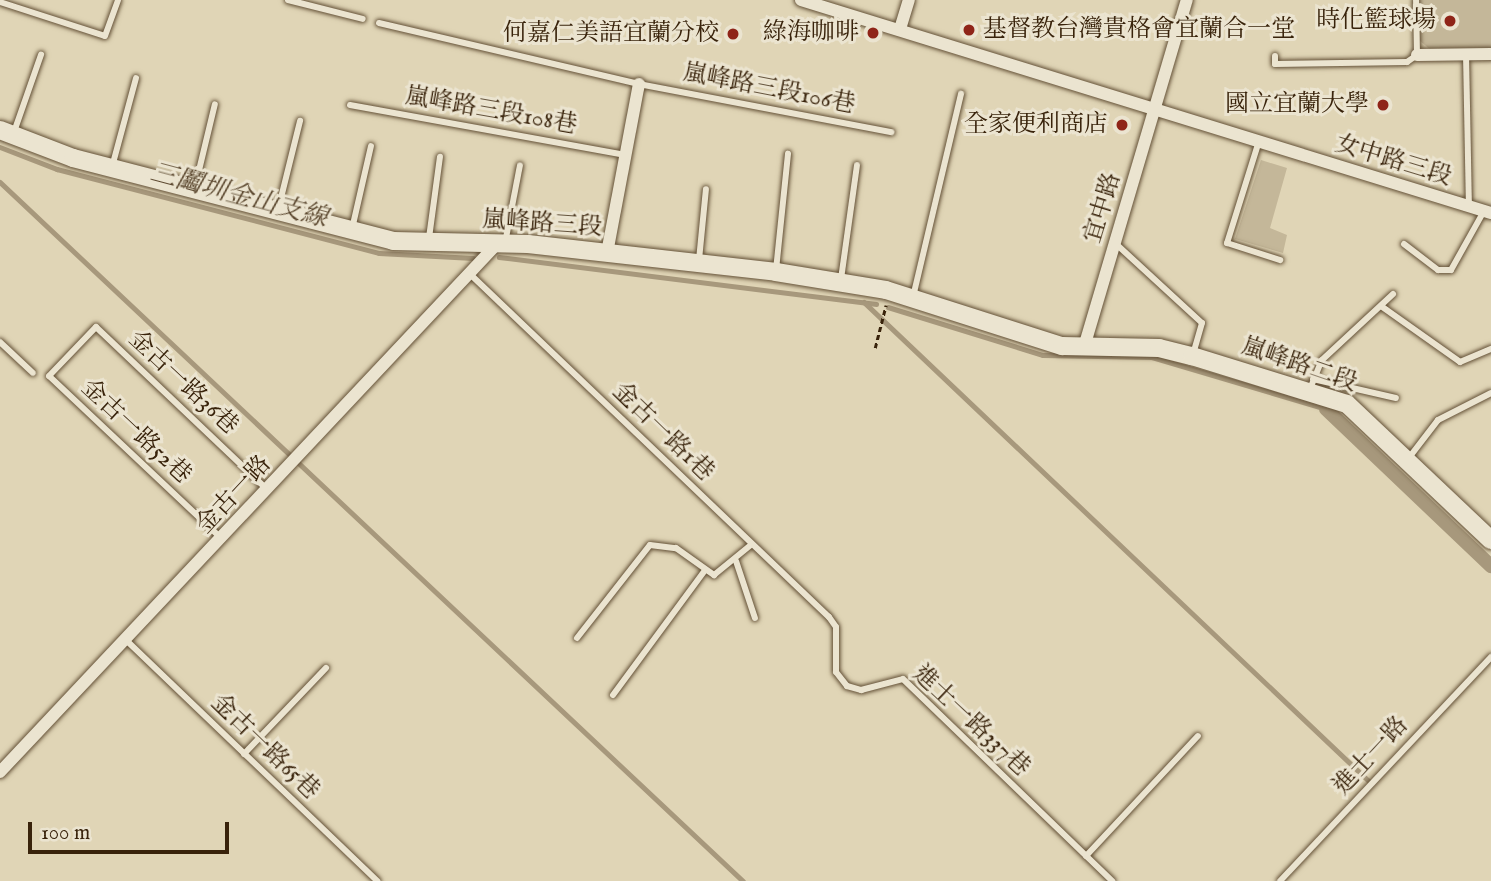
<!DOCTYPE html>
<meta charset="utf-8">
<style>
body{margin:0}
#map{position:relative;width:1491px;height:881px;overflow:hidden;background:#e0d5b6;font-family:"IM FELL English","Noto Serif TC",serif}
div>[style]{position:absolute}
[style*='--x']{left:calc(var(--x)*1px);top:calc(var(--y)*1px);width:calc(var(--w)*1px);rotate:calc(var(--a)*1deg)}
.green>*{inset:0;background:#c4b799}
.stream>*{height:4.5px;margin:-2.25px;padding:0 2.25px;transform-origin:2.25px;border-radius:2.25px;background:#a7987c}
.canal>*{height:14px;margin:-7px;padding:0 7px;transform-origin:7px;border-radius:7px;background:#a7987c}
.path>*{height:2.5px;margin-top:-1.25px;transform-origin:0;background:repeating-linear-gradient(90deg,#39230b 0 5px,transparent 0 8.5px)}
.roads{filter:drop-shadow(0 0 2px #635036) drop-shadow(0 0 2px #635036)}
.lane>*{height:6px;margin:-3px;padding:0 3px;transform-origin:3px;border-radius:3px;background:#ebe4d0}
.street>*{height:12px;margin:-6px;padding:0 6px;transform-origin:6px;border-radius:6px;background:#ebe4d0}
.secondary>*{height:18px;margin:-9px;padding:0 9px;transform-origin:9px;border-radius:9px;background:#ebe4d0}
.dots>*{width:19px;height:19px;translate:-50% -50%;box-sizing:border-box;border:4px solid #ebe4d0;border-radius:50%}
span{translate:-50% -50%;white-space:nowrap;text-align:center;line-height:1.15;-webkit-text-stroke:6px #ebe4d0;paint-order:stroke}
.poi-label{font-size:24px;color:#39230b}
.right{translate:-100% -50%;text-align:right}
.left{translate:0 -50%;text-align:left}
.street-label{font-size:24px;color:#39230b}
.water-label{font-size:26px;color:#5a462d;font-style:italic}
.scale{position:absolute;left:28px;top:822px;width:201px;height:32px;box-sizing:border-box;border:4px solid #39230b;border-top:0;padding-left:9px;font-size:21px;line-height:24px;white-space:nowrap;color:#39230b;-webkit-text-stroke:5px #ebe4d0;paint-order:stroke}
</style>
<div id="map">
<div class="green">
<div style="clip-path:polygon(1419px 0,1491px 0,1491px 50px,1431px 50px,1420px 41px)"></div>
<div style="clip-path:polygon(1261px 160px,1287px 168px,1270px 228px,1287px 235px,1283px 253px,1235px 239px)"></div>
</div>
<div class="stream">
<div style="--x:0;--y:147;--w:61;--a:21.1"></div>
<div style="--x:57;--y:169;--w:333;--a:14.6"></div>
<div style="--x:379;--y:253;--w:94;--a:3"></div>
<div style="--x:0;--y:182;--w:1020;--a:43.25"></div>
<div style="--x:499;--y:257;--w:380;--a:7.1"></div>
<div style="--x:864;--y:302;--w:696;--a:43.49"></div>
<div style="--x:888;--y:307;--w:162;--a:17.2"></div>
<div style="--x:1043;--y:355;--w:109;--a:1.1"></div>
<div style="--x:1152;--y:357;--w:182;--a:16.6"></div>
</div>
<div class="canal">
<div style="--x:1326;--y:409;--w:228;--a:43.6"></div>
</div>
<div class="path">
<div style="--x:875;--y:348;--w:44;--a:-75.7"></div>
</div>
<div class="roads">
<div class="lane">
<div style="--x:288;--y:0;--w:77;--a:14.2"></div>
<div style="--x:0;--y:2;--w:110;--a:17.9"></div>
<div style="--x:105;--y:36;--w:38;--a:-70"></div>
<div style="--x:379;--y:23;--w:267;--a:13.2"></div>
<div style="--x:639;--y:84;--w:257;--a:10.8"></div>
<div style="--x:1466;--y:54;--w:152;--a:88.9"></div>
<div style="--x:1275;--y:56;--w:8;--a:90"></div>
<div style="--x:1275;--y:64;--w:132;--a:-0.9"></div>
<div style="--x:1407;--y:62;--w:12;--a:-35"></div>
<div style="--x:1417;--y:55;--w:55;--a:-91"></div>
<div style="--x:350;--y:105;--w:280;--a:10.3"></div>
<div style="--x:14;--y:132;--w:82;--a:-70.7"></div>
<div style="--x:1259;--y:141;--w:107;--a:107.4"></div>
<div style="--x:1227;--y:243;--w:56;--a:17.8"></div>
<div style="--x:112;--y:167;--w:92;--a:-74.9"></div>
<div style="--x:195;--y:187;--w:85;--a:-76.5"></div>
<div style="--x:278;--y:210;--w:92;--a:-76.1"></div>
<div style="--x:352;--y:229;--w:85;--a:-77.1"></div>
<div style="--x:429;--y:238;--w:82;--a:-82.3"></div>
<div style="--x:505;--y:243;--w:79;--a:-79.1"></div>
<div style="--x:1115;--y:243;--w:118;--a:42.6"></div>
<div style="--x:1202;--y:323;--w:32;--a:106"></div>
<div style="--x:1404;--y:244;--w:43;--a:37.4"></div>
<div style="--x:1438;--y:270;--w:13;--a:0"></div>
<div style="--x:1451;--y:270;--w:68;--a:-60.8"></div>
<div style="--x:699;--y:260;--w:71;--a:-84.4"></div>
<div style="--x:776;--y:270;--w:117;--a:-84.1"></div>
<div style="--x:471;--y:275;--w:495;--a:43.7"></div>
<div style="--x:829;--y:617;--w:12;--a:55"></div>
<div style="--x:836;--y:627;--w:45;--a:90"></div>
<div style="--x:836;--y:672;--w:18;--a:52"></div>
<div style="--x:847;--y:686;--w:15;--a:16"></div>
<div style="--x:861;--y:690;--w:43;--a:-14.7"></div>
<div style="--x:903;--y:679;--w:291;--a:44"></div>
<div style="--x:841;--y:279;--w:115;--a:-82"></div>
<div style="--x:913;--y:297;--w:209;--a:-76.7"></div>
<div style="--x:1381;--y:306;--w:97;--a:35.3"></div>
<div style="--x:1460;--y:362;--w:34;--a:-23"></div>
<div style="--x:0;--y:342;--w:45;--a:43.2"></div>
<div style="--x:1313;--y:379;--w:85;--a:12.9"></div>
<div style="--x:1310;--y:389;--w:31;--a:-68"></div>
<div style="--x:1322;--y:360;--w:97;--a:-42.9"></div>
<div style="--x:1408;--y:459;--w:49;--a:-52.4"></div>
<div style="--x:1438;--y:420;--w:59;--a:-27"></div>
<div style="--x:221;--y:538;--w:236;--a:-136.7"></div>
<div style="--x:49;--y:376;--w:68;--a:-46.2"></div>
<div style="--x:96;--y:327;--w:236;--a:43.5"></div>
<div style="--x:736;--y:561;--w:60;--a:71.6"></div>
<div style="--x:577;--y:638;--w:118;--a:-51.9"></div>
<div style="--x:650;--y:545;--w:26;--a:7"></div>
<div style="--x:676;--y:548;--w:47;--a:35.4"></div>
<div style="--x:714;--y:575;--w:49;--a:-39.2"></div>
<div style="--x:127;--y:641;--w:347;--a:43.8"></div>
<div style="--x:613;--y:695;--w:155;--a:-53.6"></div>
<div style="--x:244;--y:754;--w:119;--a:-46.4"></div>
<div style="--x:1086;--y:856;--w:164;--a:-47"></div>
<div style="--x:1280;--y:881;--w:308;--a:-46.7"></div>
</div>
<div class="street">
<div style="--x:801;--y:0;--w:722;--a:17.16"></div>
<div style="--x:900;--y:29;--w:30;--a:-73"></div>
<div style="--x:1417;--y:55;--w:74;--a:-0.8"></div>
<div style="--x:607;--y:253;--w:172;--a:-79.3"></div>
<div style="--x:1084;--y:347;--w:362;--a:-73.5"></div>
<div style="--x:0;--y:772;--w:724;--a:-46.74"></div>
</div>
<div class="secondary">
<div style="--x:0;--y:130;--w:78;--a:21"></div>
<div style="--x:73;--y:158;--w:331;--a:14.5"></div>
<div style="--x:393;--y:241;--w:135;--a:1.3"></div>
<div style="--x:528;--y:244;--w:250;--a:6.4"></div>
<div style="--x:776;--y:272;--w:111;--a:9.3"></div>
<div style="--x:886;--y:290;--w:185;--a:17.7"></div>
<div style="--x:1062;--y:346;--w:97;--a:1.2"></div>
<div style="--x:1159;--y:348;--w:34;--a:14"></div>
<div style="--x:1192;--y:356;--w:162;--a:17.2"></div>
<div style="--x:1347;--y:404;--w:198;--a:43.4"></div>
</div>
</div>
<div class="dots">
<div style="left:1450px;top:21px;background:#8f2418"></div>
<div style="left:969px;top:30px;background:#8f2418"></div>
<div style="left:873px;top:33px;background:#8f2418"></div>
<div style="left:733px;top:34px;background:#8f2418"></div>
<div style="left:1383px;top:105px;background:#8f2418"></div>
<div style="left:1122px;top:125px;background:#8f2418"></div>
</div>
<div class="poi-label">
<span class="right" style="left:1436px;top:21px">時化籃球場</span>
<span class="left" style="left:983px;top:30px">基督教台灣貴格會宜蘭合一堂</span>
<span class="right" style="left:859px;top:33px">綠海咖啡</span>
<span class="right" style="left:719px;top:34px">何嘉仁美語宜蘭分校</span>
<span class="right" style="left:1369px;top:105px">國立宜蘭大學</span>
<span class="right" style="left:1108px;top:125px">全家便利商店</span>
</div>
<div class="street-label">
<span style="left:769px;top:89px;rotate:11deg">嵐峰路三段106巷</span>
<span style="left:491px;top:111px;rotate:10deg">嵐峰路三段108巷</span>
<span style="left:1393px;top:161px;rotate:17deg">女中路三段</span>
<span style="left:1103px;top:208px;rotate:-73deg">宜中路</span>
<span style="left:542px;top:224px;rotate:4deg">嵐峰路三段</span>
<span style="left:1299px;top:365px;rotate:19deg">嵐峰路二段</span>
<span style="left:183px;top:383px;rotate:43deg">金古一路36巷</span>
<span style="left:136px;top:432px;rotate:43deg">金古一路52巷</span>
<span style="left:663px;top:432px;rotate:44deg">金古一路1巷</span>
<span style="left:234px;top:495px;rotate:-47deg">金古一路</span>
<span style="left:971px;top:721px;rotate:43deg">進士一路337巷</span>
<span style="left:265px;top:747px;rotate:44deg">金古一路65巷</span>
<span style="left:1371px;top:756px;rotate:-47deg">進士一路</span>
</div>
<div class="water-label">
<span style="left:239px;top:196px;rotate:15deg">三鬮圳金山支線</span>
</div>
<div class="scale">100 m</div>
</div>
